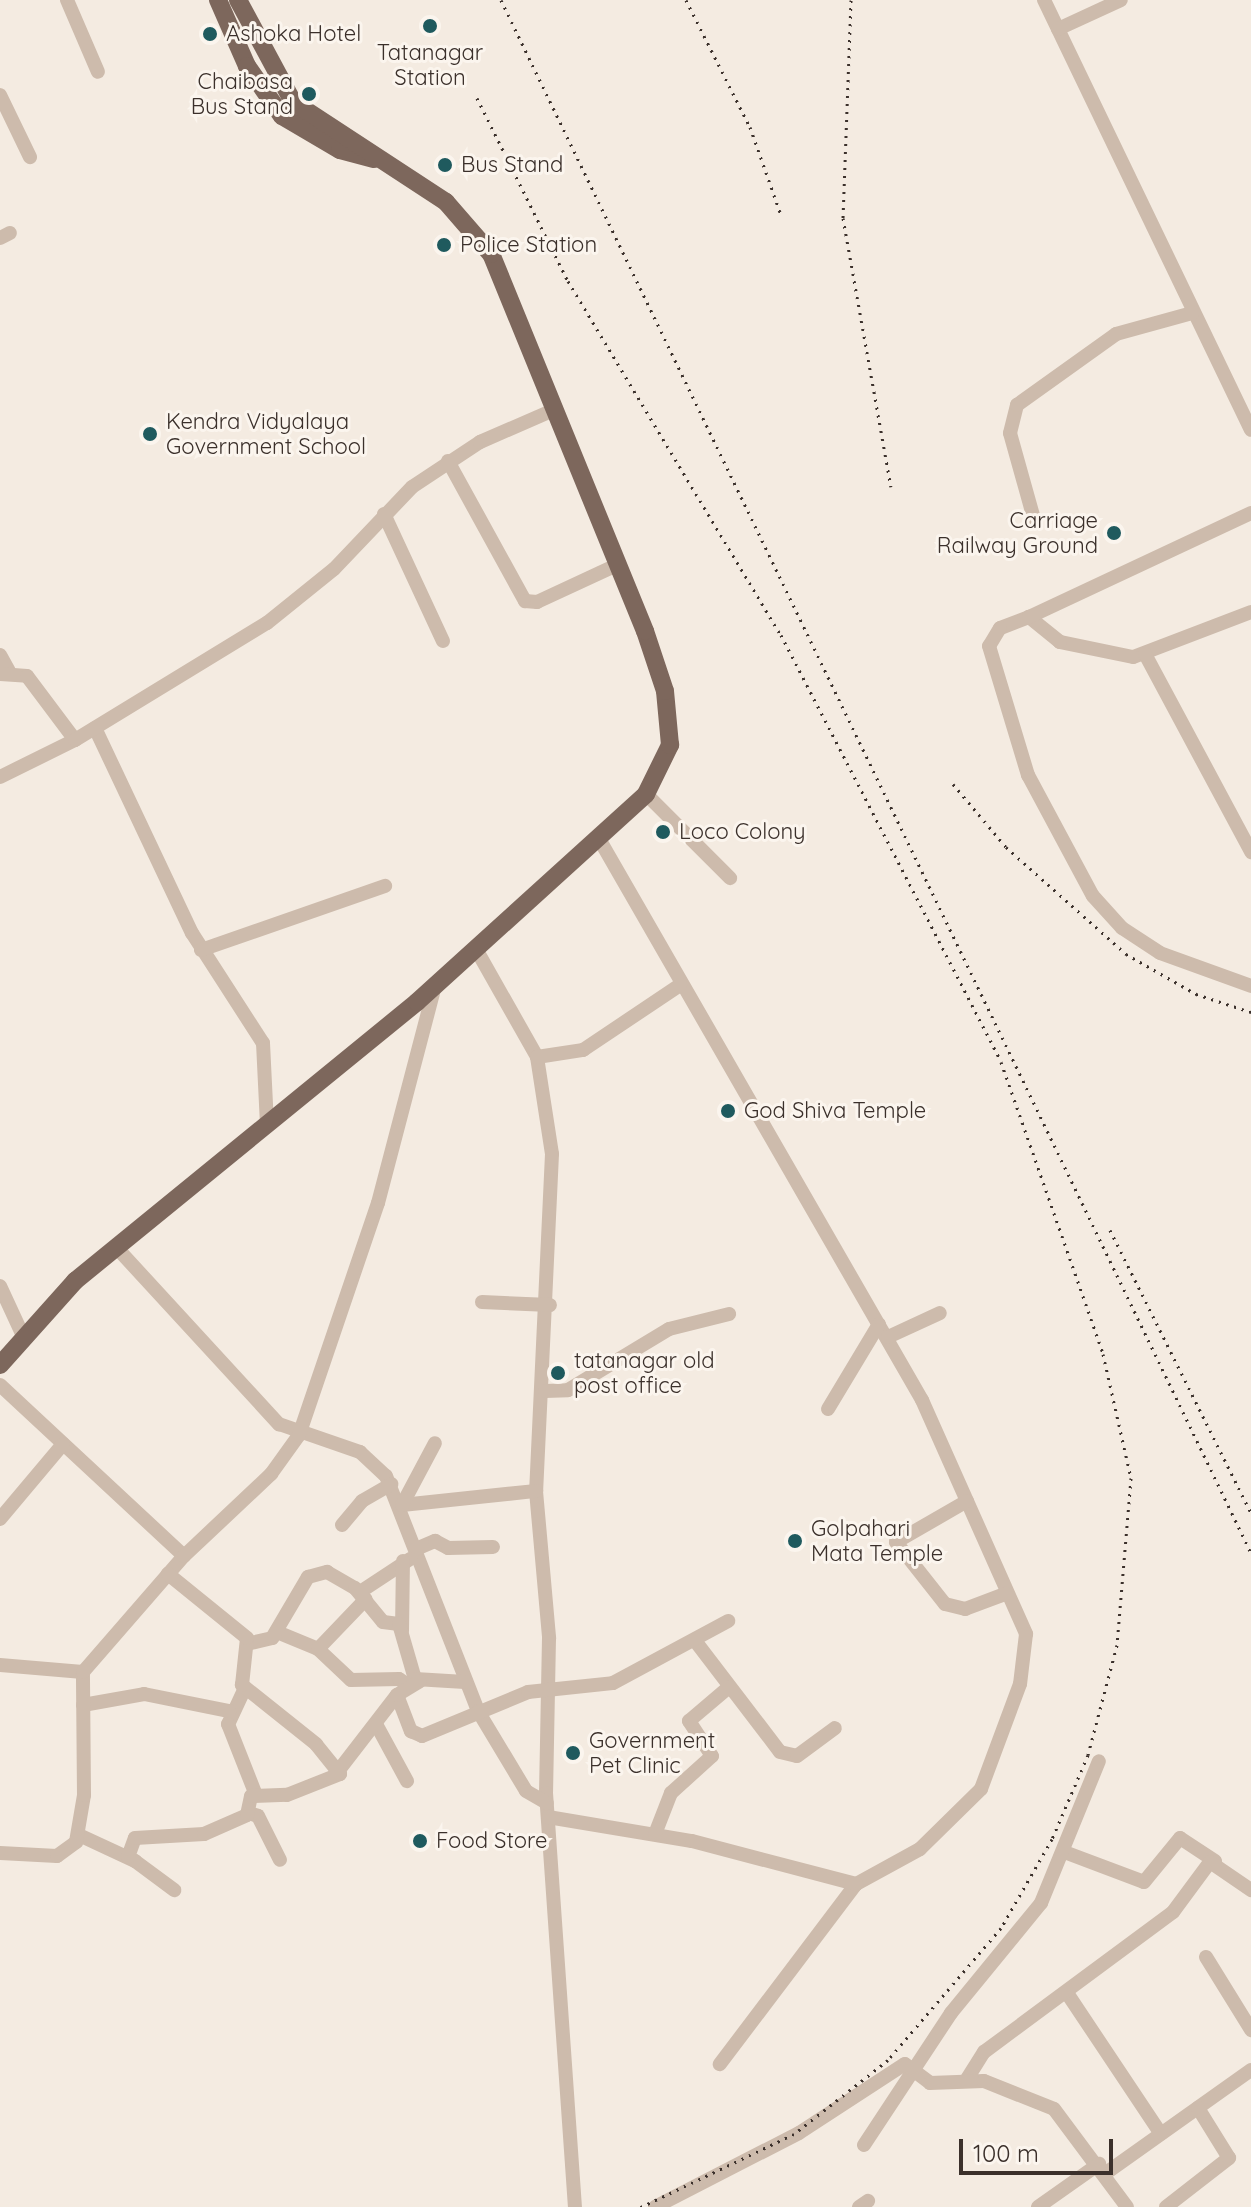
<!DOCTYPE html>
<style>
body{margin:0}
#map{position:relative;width:1251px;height:2207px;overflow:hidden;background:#f4ebe1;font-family:Quicksand,sans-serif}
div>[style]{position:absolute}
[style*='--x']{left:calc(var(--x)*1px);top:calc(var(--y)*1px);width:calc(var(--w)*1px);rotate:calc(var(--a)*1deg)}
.minor>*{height:14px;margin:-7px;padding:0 7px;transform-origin:7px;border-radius:7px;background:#cdbbac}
.major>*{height:18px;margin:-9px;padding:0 9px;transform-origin:9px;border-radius:9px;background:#7d675c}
.rail>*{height:3px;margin-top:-1.5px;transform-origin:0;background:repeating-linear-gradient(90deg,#3b302b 0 2px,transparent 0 8px)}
.dots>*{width:22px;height:22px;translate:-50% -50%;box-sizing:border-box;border:4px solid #fbf5ee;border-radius:50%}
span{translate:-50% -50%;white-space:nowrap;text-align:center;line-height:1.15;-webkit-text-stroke:6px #fbf5ee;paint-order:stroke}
.poi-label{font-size:22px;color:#3b302b}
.left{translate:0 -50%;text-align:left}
.right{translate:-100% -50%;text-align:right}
.scale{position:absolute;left:959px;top:2139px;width:154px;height:36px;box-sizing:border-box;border:4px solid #3b302b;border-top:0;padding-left:10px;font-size:24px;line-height:28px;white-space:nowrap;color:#3b302b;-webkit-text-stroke:6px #fbf5ee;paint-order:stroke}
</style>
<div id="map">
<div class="minor">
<div style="--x:67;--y:0;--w:78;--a:66.7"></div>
<div style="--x:1044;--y:0;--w:477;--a:64.3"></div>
<div style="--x:1058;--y:29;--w:69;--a:-24.7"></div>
<div style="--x:0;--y:95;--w:69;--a:64.2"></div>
<div style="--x:0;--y:238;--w:11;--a:-27"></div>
<div style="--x:448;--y:461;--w:160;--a:61.2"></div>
<div style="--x:525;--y:601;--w:12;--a:5"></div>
<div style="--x:537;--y:602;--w:90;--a:-24.9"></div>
<div style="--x:384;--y:514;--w:140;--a:65.1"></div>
<div style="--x:1034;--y:519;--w:89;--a:-105.6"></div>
<div style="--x:1010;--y:433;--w:29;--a:-76"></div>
<div style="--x:1017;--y:405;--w:122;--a:-35.6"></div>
<div style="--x:1116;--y:334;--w:79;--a:-15.4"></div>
<div style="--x:1251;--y:612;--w:126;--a:159.1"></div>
<div style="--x:1133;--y:657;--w:75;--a:-168.4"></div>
<div style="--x:1060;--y:642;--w:40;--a:-141"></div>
<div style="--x:1029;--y:617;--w:31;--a:159"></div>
<div style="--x:1000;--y:628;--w:21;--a:121"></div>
<div style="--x:989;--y:646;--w:135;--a:73.2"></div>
<div style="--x:1028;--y:775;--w:137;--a:61.8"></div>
<div style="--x:1093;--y:896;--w:43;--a:47.8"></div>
<div style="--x:1122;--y:928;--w:45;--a:33.3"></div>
<div style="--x:1160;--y:953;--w:97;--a:19.9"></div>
<div style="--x:1029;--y:617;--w:245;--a:-25.1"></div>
<div style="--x:1145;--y:654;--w:225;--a:61.8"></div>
<div style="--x:0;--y:655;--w:18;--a:61"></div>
<div style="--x:0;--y:674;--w:27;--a:4"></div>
<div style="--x:27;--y:676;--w:80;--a:53.1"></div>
<div style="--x:95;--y:728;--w:227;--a:64.7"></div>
<div style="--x:192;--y:933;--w:131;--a:57.2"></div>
<div style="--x:263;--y:1043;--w:81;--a:87.2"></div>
<div style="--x:0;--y:777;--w:84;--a:-26.3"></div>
<div style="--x:75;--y:740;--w:225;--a:-31.4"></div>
<div style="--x:267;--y:623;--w:86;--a:-38.9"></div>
<div style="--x:334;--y:569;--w:113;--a:-46.4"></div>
<div style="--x:412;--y:487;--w:82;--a:-33.5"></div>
<div style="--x:480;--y:442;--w:83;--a:-23.5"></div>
<div style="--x:646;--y:794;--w:119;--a:45"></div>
<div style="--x:598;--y:837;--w:650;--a:60.08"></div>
<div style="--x:922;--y:1400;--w:256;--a:66"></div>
<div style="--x:1026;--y:1634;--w:50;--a:96.8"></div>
<div style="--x:1020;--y:1684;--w:112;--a:110.4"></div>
<div style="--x:981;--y:1789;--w:86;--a:135.5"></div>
<div style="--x:920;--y:1849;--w:73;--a:151.3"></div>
<div style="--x:856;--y:1884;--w:226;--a:127.1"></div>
<div style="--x:476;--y:949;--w:124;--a:60.5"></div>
<div style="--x:537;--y:1057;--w:98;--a:81.2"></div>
<div style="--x:552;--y:1154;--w:337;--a:92.7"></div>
<div style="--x:536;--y:1491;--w:148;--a:84.9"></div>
<div style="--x:549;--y:1638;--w:155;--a:91.1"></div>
<div style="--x:546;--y:1793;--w:415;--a:86"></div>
<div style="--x:201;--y:950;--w:195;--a:-19.2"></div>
<div style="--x:537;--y:1057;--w:47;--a:-8.7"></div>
<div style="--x:583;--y:1050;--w:117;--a:-33.8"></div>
<div style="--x:116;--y:1247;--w:241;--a:47.4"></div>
<div style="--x:279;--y:1424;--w:86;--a:19.1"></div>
<div style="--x:360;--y:1452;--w:35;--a:43"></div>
<div style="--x:386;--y:1476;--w:252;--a:68.6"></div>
<div style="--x:478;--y:1711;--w:93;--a:59"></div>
<div style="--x:526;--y:1791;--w:24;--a:30"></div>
<div style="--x:0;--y:1286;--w:57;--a:65.2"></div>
<div style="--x:482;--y:1302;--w:68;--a:2.5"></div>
<div style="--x:888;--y:1337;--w:57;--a:-24.8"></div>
<div style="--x:0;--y:1385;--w:251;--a:42.9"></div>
<div style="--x:545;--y:1391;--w:23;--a:-2"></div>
<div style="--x:568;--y:1390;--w:118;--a:-31.1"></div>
<div style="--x:669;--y:1329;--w:62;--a:-14"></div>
<div style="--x:828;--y:1409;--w:99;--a:-59"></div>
<div style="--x:967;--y:1501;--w:82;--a:150"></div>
<div style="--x:896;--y:1542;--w:79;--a:51.7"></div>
<div style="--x:945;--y:1604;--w:21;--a:14"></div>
<div style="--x:965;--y:1609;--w:43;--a:-20.6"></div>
<div style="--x:402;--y:1505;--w:135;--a:-6"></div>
<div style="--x:402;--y:1505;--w:70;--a:-62"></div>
<div style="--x:0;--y:1519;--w:98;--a:-50"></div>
<div style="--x:342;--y:1525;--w:31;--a:-50"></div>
<div style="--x:362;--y:1501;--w:34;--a:-30"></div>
<div style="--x:416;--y:1549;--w:21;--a:-23"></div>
<div style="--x:435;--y:1541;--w:15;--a:28"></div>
<div style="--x:448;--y:1548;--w:45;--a:-1.3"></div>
<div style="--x:360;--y:1592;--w:60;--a:-33.4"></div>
<div style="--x:402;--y:1631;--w:70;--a:-89.2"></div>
<div style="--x:277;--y:1632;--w:44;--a:22.5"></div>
<div style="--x:318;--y:1649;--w:69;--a:-46.2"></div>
<div style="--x:696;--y:1642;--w:138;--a:52.6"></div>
<div style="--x:780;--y:1752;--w:17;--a:13"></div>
<div style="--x:797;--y:1756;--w:47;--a:-36.4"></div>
<div style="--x:251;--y:1643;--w:22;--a:-13"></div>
<div style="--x:272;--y:1638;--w:71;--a:-59.5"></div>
<div style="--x:308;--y:1577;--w:20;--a:-15"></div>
<div style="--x:327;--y:1572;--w:32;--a:30"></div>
<div style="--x:355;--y:1588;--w:44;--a:50.5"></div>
<div style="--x:383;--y:1622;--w:16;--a:7"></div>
<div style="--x:399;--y:1624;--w:57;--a:73.8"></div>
<div style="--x:415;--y:1679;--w:50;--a:3.4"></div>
<div style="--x:318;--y:1649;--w:45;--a:43.2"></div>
<div style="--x:351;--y:1680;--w:48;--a:-1.2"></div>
<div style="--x:399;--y:1679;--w:11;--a:34"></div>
<div style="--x:0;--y:1665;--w:83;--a:4.8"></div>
<div style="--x:245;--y:1688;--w:40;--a:115"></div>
<div style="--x:228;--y:1724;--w:76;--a:68.5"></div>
<div style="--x:397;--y:1695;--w:39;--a:69"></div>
<div style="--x:411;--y:1731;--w:12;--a:24"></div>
<div style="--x:422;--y:1736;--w:115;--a:-22.5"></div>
<div style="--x:528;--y:1692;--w:85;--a:-6"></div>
<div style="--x:613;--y:1683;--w:131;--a:-28.3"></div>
<div style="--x:83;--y:1705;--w:62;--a:-10.2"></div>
<div style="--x:144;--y:1694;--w:87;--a:11.3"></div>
<div style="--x:376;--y:1724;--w:65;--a:61.5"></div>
<div style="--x:339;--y:1770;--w:95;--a:-52.3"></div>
<div style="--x:397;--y:1695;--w:26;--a:-31"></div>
<div style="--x:249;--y:1813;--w:9;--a:18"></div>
<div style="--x:258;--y:1816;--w:49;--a:63.4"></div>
<div style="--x:548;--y:1817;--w:146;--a:9.5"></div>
<div style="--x:692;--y:1841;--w:170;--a:14.7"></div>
<div style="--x:655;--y:1834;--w:44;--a:-68.7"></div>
<div style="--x:671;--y:1793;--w:55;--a:-42.1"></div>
<div style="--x:712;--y:1756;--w:42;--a:-123.3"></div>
<div style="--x:689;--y:1721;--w:52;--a:-40.4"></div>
<div style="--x:79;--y:1835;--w:62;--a:24.9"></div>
<div style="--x:135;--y:1861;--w:49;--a:36.6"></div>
<div style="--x:0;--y:1853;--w:57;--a:3"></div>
<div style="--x:57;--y:1856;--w:24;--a:-36"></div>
<div style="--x:76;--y:1842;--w:48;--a:-80.3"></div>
<div style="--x:84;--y:1795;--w:123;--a:-90.5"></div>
<div style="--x:83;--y:1672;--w:154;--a:-49"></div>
<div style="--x:184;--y:1556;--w:120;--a:-43.3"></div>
<div style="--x:271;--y:1474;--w:48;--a:-54.3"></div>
<div style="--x:299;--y:1435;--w:245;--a:-71.2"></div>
<div style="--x:378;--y:1203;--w:224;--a:-75.3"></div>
<div style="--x:1067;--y:1853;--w:82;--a:20.6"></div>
<div style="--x:1144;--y:1882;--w:57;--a:-50.7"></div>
<div style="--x:1180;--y:1838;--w:42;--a:33.3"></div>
<div style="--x:128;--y:1857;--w:20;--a:-70"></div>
<div style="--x:135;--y:1838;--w:69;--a:-3.3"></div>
<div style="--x:204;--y:1834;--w:47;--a:-23.8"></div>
<div style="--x:247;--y:1815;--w:19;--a:-78"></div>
<div style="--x:251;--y:1796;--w:36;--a:-2"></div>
<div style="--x:287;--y:1795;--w:57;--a:-21.6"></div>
<div style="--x:340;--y:1774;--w:38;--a:-129"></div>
<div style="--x:316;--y:1744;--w:95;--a:-141.4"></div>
<div style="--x:242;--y:1685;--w:47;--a:-83.9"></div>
<div style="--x:247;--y:1638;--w:102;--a:-141"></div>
<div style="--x:1206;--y:1957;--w:86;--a:58.3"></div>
<div style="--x:1067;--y:1993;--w:169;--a:56.3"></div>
<div style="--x:967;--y:2079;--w:32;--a:-58"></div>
<div style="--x:984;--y:2052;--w:235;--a:-36.5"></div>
<div style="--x:1173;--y:1912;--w:62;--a:-53.5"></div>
<div style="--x:1210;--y:1862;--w:50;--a:34.3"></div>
<div style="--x:864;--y:2145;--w:158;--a:-56.6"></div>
<div style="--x:951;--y:2013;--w:142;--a:-50.7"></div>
<div style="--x:1041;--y:1903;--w:153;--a:-67.8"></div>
<div style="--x:1106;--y:2173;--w:178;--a:-35.4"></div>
<div style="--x:655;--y:2207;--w:162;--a:-27.2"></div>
<div style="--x:799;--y:2133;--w:126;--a:-33.1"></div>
<div style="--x:905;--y:2064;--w:31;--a:37"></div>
<div style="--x:930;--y:2083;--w:54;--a:-2.1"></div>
<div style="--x:984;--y:2081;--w:75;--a:21.8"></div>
<div style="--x:1054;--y:2109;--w:122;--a:53.3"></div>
<div style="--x:859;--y:2207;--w:11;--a:-34"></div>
<div style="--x:1038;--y:2207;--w:75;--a:-35.2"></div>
<div style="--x:1166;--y:2207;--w:80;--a:-37.9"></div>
<div style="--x:1229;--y:2158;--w:59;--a:-121.8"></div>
</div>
<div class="major">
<div style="--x:218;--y:0;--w:72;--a:66.3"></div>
<div style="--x:247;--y:66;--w:61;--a:55"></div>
<div style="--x:282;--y:116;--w:67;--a:30.4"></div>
<div style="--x:340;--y:150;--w:35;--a:15"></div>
<div style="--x:0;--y:1365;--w:113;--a:-48.2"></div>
<div style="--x:75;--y:1281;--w:441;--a:-39.2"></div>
<div style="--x:417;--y:1002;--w:309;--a:-42.2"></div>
<div style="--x:646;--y:794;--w:55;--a:-63.9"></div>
<div style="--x:670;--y:745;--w:54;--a:-95.3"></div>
<div style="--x:665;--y:691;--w:63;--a:-108.4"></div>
<div style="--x:645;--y:631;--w:407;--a:-112.2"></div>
<div style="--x:491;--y:254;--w:69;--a:-130.9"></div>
<div style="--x:446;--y:202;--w:183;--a:-146.8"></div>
<div style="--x:293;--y:102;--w:116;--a:-118.3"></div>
</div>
<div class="rail">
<div style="--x:501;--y:0;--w:1725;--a:64.22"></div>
<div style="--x:686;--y:0;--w:142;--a:63.3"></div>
<div style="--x:750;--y:127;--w:93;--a:70.6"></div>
<div style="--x:851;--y:0;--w:218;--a:92.1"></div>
<div style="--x:843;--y:218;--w:273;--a:79.9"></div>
<div style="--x:477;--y:98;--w:204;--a:63.6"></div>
<div style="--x:568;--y:281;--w:413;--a:59"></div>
<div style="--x:781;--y:635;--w:480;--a:62.7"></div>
<div style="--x:1001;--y:1062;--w:309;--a:70.7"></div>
<div style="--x:1103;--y:1354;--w:127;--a:77.3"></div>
<div style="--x:1131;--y:1478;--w:168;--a:94.8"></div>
<div style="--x:1117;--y:1645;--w:114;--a:104.8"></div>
<div style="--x:1088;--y:1755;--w:91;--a:113.2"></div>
<div style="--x:1052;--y:1839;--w:103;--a:119.8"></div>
<div style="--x:1001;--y:1928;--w:174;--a:130.6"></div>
<div style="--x:888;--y:2060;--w:120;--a:141.8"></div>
<div style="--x:794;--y:2134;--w:170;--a:154.5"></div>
<div style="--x:953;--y:784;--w:82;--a:49.9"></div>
<div style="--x:1006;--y:847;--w:161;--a:41.7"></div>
<div style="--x:1126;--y:954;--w:81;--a:29.7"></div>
<div style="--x:1196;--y:994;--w:58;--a:18.1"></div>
<div style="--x:1110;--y:1230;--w:316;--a:63.5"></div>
</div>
<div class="dots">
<div style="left:430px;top:26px;background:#1f5a5e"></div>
<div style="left:210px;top:34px;background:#1f5a5e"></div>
<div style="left:309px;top:94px;background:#1f5a5e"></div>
<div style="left:445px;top:165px;background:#1f5a5e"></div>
<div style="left:444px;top:245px;background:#1f5a5e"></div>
<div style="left:150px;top:434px;background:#1f5a5e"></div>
<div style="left:1114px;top:533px;background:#1f5a5e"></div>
<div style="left:663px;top:832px;background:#1f5a5e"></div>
<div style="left:728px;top:1111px;background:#1f5a5e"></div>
<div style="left:558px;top:1373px;background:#1f5a5e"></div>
<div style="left:795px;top:1541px;background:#1f5a5e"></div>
<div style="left:573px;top:1753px;background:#1f5a5e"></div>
<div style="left:420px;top:1841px;background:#1f5a5e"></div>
</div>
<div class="poi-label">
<span class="left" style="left:226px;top:34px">Ashoka Hotel</span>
<span style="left:430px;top:65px">Tatanagar<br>Station</span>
<span class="right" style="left:293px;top:94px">Chaibasa<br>Bus Stand</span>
<span class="left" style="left:461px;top:165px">Bus Stand</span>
<span class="left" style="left:460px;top:245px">Police Station</span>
<span class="left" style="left:166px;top:434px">Kendra Vidyalaya<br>Government School</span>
<span class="right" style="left:1098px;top:533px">Carriage<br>Railway Ground</span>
<span class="left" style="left:679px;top:832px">Loco Colony</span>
<span class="left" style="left:744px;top:1111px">God Shiva Temple</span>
<span class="left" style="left:574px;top:1373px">tatanagar old<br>post office</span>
<span class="left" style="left:811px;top:1541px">Golpahari<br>Mata Temple</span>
<span class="left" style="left:589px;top:1753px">Government<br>Pet Clinic</span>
<span class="left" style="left:436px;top:1841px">Food Store</span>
</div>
<div class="scale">100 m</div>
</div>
